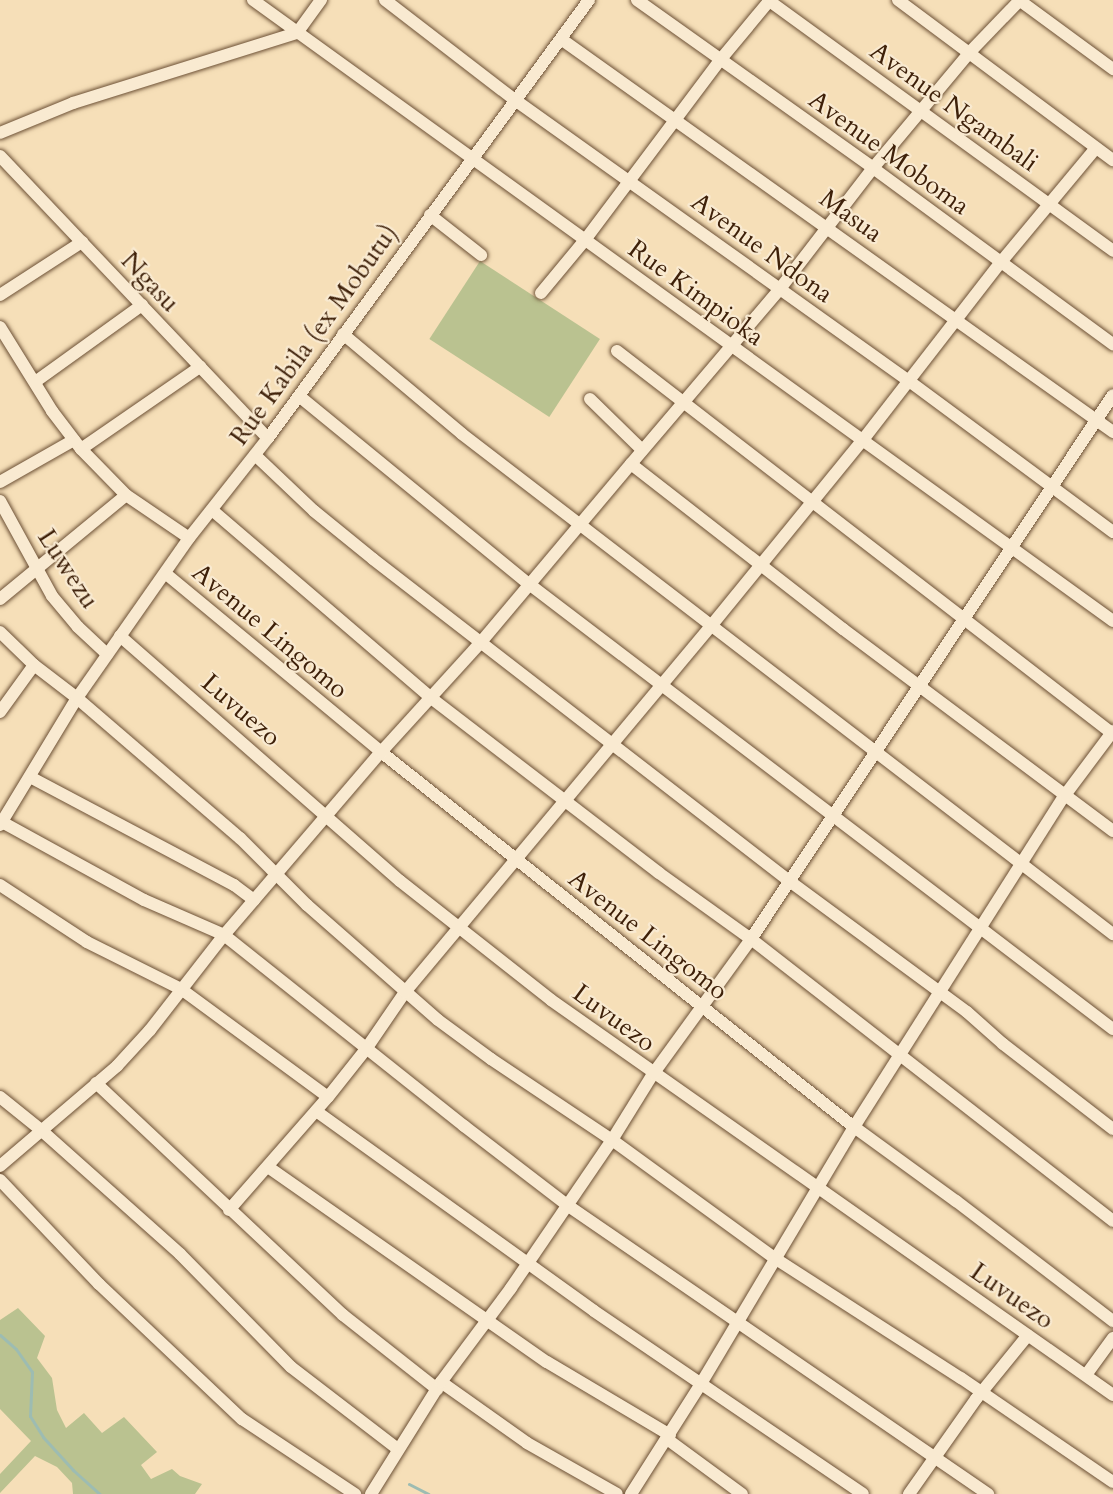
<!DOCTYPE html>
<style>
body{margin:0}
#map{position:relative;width:1113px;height:1494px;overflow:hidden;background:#f6dfb8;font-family:Cardo,serif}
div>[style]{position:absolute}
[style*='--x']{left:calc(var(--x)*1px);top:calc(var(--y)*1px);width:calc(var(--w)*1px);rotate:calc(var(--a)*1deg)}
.green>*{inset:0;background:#bac290;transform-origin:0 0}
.stream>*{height:3px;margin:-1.5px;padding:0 1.5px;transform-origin:1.5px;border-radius:1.5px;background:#9dbcb2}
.roads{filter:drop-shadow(0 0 2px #6c5035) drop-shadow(0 0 2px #6c5035)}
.street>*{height:12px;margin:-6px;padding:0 6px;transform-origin:6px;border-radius:6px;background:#f9ead1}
span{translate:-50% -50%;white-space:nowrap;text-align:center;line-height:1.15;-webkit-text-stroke:4.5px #f9ead1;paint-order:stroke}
.street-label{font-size:26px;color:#3e2009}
</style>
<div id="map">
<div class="green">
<div style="left:480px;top:261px;width:143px;height:93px;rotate:33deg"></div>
<div style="clip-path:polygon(18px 1308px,45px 1336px,37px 1358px,52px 1378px,57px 1410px,66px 1428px,84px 1413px,102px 1433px,124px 1417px,157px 1452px,141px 1465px,151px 1479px,172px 1469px,180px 1476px,202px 1484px,195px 1494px,73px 1494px,72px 1483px,57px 1467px,35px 1456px,0 1493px,0 1474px,31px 1441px,0 1409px,0 1320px)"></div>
</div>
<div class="stream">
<div style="--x:0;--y:1335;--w:21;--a:41"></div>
<div style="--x:16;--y:1349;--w:28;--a:55"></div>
<div style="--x:32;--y:1372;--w:44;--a:92.6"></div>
<div style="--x:30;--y:1416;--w:25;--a:58"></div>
<div style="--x:43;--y:1437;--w:45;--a:47.7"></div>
<div style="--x:73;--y:1470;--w:36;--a:42"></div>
<div style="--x:409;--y:1484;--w:22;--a:27"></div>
</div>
<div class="roads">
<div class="street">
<div style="--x:253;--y:0;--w:1061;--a:35.83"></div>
<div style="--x:385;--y:0;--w:164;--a:37.6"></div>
<div style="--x:515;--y:100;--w:484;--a:35.5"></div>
<div style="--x:909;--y:381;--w:254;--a:36.5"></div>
<div style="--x:637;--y:0;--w:290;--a:35.4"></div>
<div style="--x:873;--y:168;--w:298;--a:36.3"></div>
<div style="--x:768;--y:0;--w:427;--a:36"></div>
<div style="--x:898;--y:0;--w:268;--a:36.7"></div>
<div style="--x:1019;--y:0;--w:117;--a:36.3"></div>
<div style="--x:1020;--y:0;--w:72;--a:133.9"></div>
<div style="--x:970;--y:52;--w:151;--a:129.9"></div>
<div style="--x:873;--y:168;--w:154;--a:127.6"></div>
<div style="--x:779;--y:290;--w:228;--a:130.4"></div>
<div style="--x:631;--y:464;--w:269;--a:37.9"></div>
<div style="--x:843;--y:629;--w:337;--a:36.8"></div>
<div style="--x:561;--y:39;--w:678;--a:35.45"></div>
<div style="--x:0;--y:133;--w:79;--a:-22.3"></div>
<div style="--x:73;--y:103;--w:235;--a:-17.4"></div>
<div style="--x:297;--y:33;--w:41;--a:-54"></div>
<div style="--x:0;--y:156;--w:389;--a:46.5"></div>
<div style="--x:430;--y:215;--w:65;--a:38.1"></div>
<div style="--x:541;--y:293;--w:69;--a:-50.3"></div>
<div style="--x:585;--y:240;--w:226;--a:-53.1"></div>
<div style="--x:721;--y:59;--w:77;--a:-50.3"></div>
<div style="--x:0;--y:295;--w:98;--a:-32.9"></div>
<div style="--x:0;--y:327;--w:99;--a:58.2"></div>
<div style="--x:52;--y:411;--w:48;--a:52.7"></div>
<div style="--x:81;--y:449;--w:64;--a:45.6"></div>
<div style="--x:126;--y:495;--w:76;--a:34.3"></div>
<div style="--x:343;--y:334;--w:155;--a:40"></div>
<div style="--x:462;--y:434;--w:821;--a:37.53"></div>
<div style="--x:617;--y:351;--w:627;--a:37.67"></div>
<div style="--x:35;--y:382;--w:132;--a:-35.7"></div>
<div style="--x:299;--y:396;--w:297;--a:39.3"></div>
<div style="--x:529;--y:584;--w:734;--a:37.31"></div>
<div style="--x:590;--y:399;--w:73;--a:44.4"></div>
<div style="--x:81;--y:449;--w:145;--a:-34.6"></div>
<div style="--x:255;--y:455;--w:81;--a:43.5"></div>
<div style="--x:314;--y:511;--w:76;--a:39.1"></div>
<div style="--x:373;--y:559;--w:525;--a:37.72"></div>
<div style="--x:788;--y:880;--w:222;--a:36.4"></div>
<div style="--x:967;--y:1012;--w:48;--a:41.6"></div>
<div style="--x:1003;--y:1044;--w:139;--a:37.7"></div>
<div style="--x:0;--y:482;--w:85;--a:-29.6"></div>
<div style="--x:0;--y:501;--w:108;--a:61.3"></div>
<div style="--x:52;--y:596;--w:40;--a:50"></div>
<div style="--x:78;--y:627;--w:40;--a:43"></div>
<div style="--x:212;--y:510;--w:289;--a:40.6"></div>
<div style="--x:431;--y:698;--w:287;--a:37.5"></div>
<div style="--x:659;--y:873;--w:113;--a:35.7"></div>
<div style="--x:751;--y:939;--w:459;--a:37.9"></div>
<div style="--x:165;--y:573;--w:281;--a:39.6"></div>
<div style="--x:381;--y:752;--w:604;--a:38.41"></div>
<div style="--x:854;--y:1127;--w:126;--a:36"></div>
<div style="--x:956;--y:1201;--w:198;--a:37.4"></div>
<div style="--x:0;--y:599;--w:163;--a:-39.5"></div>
<div style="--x:0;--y:632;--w:47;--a:44.1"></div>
<div style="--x:34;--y:665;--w:54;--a:37.5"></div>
<div style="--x:77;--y:698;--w:215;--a:40.7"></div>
<div style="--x:240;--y:838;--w:95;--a:45"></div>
<div style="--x:307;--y:905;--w:174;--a:41.3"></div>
<div style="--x:438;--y:1020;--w:66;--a:36.3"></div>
<div style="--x:491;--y:1059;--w:146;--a:33.8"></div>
<div style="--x:612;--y:1140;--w:203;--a:36"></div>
<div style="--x:776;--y:1259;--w:220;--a:32.8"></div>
<div style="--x:961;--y:1378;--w:184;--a:34.4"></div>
<div style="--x:120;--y:636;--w:372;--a:41.2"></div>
<div style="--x:400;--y:881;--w:192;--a:38.2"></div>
<div style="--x:551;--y:1000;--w:687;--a:35.1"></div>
<div style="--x:0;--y:712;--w:58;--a:-54.1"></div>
<div style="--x:30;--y:777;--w:231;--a:27.9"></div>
<div style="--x:234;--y:885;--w:25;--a:37"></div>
<div style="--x:2;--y:822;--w:162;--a:28.8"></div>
<div style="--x:144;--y:900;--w:87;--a:23.6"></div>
<div style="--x:224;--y:935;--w:307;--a:38.5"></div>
<div style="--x:464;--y:1126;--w:130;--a:37.5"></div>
<div style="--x:567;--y:1205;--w:511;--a:34.47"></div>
<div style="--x:0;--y:825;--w:149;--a:-58.8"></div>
<div style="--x:77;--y:698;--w:195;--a:-55"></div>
<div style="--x:189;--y:538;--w:127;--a:-51.7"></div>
<div style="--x:268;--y:438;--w:543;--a:-53.76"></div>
<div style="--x:0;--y:885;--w:104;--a:33.2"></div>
<div style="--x:87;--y:942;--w:105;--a:26.6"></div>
<div style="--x:181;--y:989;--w:182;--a:36.3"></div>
<div style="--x:96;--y:1083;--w:339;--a:43.2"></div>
<div style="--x:343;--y:1315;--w:120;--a:38.2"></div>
<div style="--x:0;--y:1097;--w:53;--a:38.8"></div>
<div style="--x:41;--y:1130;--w:186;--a:41.7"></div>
<div style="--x:180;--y:1254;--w:158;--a:45.5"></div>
<div style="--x:291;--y:1367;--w:135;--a:37.5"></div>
<div style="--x:316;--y:1111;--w:342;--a:35.7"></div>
<div style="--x:594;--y:1311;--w:325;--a:34.2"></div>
<div style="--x:0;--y:1166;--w:154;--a:-40.5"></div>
<div style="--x:117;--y:1066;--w:49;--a:-47.5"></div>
<div style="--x:150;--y:1030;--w:120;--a:-52.1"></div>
<div style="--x:224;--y:935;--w:241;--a:-49.4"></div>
<div style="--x:381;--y:752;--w:149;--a:-47.7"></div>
<div style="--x:481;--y:642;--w:233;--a:-49.9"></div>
<div style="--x:268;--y:1167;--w:340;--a:35"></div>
<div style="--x:547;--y:1362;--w:143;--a:30.7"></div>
<div style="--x:0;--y:1180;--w:144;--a:46.4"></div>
<div style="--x:99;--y:1284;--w:197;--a:43.4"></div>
<div style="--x:242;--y:1419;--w:136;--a:33.6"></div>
<div style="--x:229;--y:1210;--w:150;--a:-48.8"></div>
<div style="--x:328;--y:1097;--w:61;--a:-51.6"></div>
<div style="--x:366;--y:1049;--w:69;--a:-55.6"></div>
<div style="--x:405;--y:992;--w:477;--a:-50.1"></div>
<div style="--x:711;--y:626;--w:239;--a:-50.8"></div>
<div style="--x:862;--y:441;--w:227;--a:-52.2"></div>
<div style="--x:1001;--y:262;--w:148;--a:-50.2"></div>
<div style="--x:1086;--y:1375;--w:46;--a:-53.9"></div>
<div style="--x:441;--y:1382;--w:105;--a:35.3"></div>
<div style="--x:527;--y:1443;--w:103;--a:29.5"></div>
<div style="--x:667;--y:1439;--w:93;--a:36.3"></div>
<div style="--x:371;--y:1494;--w:132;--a:-58"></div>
<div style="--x:441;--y:1382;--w:117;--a:-53.3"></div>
<div style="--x:511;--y:1288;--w:179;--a:-55.7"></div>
<div style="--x:612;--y:1140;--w:78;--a:-58.2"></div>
<div style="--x:653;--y:1074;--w:167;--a:-54"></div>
<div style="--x:751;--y:939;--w:653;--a:-56.36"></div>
<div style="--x:631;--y:1494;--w:133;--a:-57.6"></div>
<div style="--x:702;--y:1382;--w:297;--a:-59.2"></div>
<div style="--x:854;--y:1127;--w:393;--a:-57.6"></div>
<div style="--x:1065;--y:795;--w:80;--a:-53.1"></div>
<div style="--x:909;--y:1494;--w:116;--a:-54.8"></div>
<div style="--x:976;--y:1399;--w:82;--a:-50.9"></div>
</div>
</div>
<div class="street-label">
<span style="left:954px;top:107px;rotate:36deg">Avenue Ngambali</span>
<span style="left:889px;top:153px;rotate:36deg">Avenue Moboma</span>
<span style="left:851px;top:216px;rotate:36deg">Masua</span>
<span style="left:762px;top:248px;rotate:36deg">Avenue Ndona</span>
<span style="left:150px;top:282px;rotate:47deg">Ngasu</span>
<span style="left:696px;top:293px;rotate:36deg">Rue Kimpioka</span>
<span style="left:314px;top:335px;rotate:-54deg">Rue Kabila (ex Mobutu)</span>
<span style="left:68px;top:569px;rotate:57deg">Luwezu</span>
<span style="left:270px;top:631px;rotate:40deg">Avenue Lingomo</span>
<span style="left:241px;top:710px;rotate:41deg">Luvuezo</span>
<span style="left:648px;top:935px;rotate:38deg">Avenue Lingomo</span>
<span style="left:614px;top:1018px;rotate:36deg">Luvuezo</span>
<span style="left:1012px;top:1296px;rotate:35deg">Luvuezo</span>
</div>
</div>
